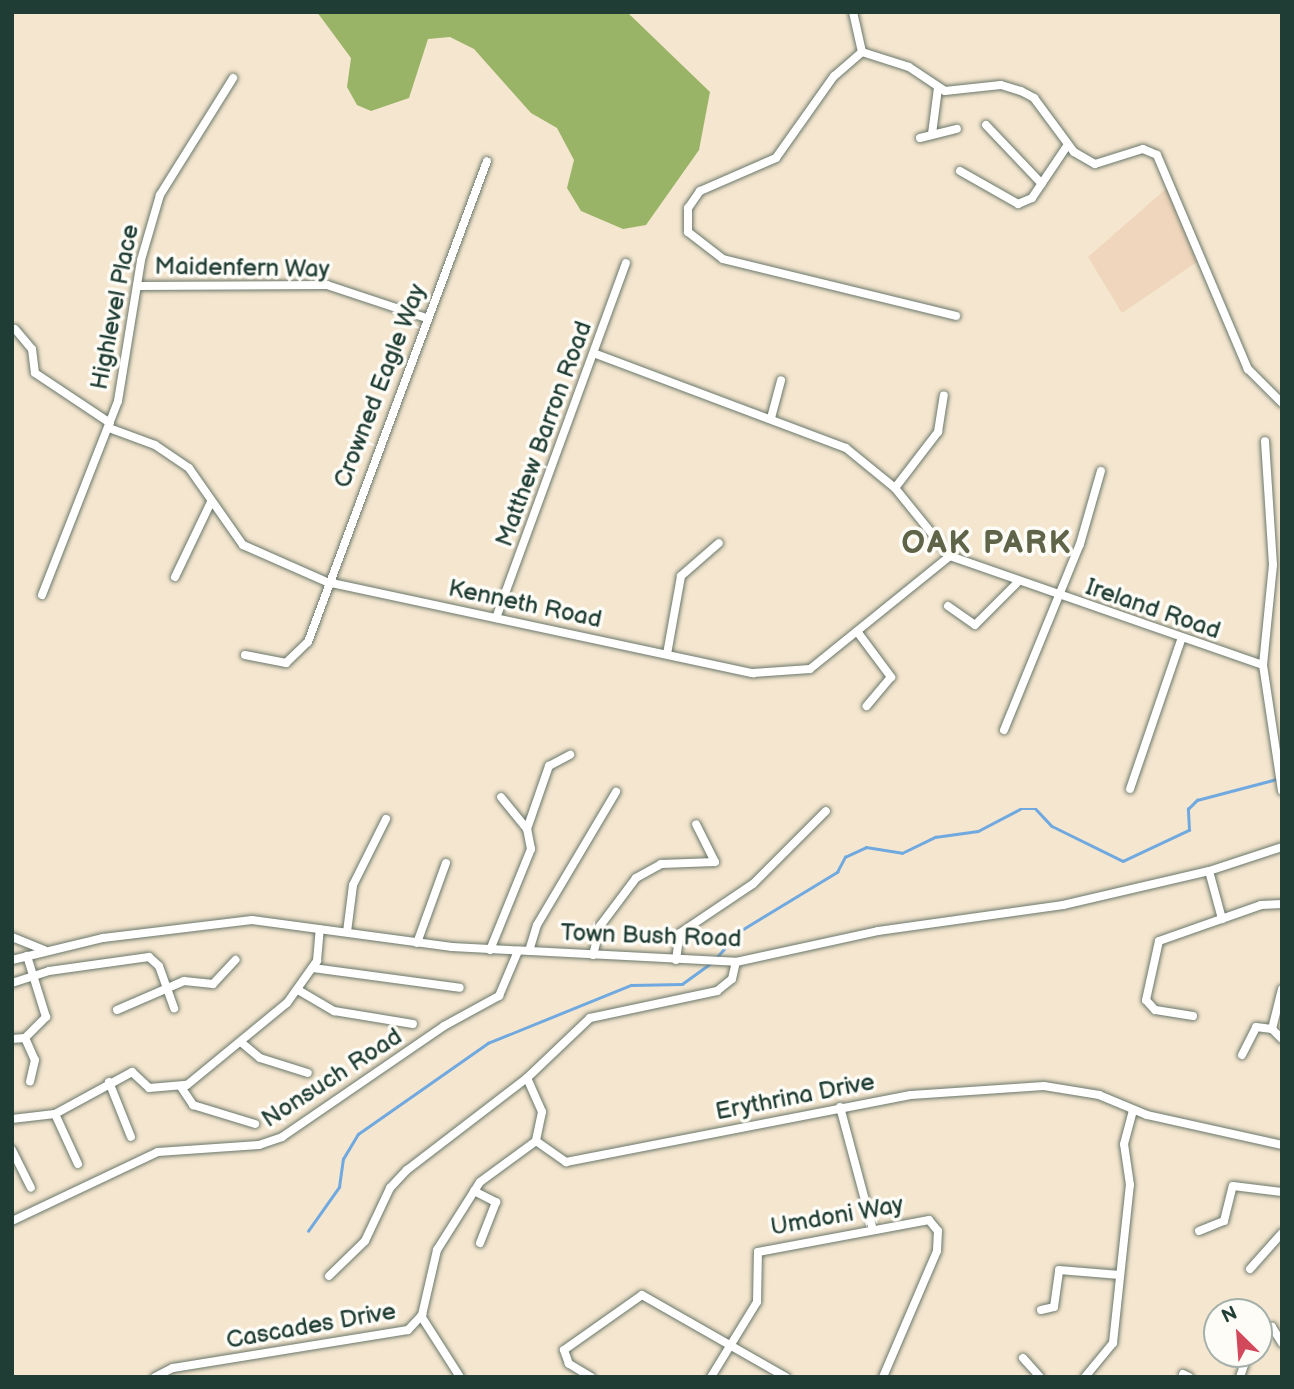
<!DOCTYPE html>
<style>
body{margin:0}
#map{position:relative;width:1294px;height:1389px;overflow:hidden;background:#f5e6cf;font-family:"Balsamiq Sans",sans-serif}
div>[style]{position:absolute}
[style*='--x']{left:calc(var(--x)*1px);top:calc(var(--y)*1px);width:calc(var(--w)*1px);rotate:calc(var(--a)*1deg)}
.built>*{inset:0;background:#f0d6bc}
.forest>*{inset:0;background:#99b466}
.stream>*{height:2.5px;margin:-1.25px;padding:0 1.25px;transform-origin:1.25px;border-radius:1.25px;background:#70a9e0}
.roads{filter:drop-shadow(0 0 2px #6a786a) drop-shadow(0 0 2px #6a786a)}
.minor>*{height:8px;margin:-4px;padding:0 4px;transform-origin:4px;border-radius:4px;background:#fff}
span{translate:-50% -50%;white-space:nowrap;text-align:center;line-height:1.15;-webkit-text-stroke:7px #fdfcf7;paint-order:stroke}
.street-label{font-size:24px;color:#1f3d34}
.district-label{font-size:32px;color:#606448;font-weight:700;letter-spacing:2px}
.frame{position:absolute;inset:0;border:14px solid #1f3d34;pointer-events:none}
.north{position:absolute;left:1203px;top:1298px;width:70px;height:70px;box-sizing:border-box;background:#fdfcf7;border:2px solid #a4b0a9;border-radius:50%;rotate:335deg;font-size:19px;font-weight:700;line-height:28px;text-align:center;color:#1f3d34}
.north::after{content:'';display:block;margin:auto;width:24px;height:32px;background:#d1495b;clip-path:polygon(50% 0,100% 100%,50% 72%,0 100%)}
</style>
<div id="map">
<div class="built">
<div style="clip-path:polygon(1167px 188px,1197px 262px,1122px 313px,1088px 257px)"></div>
</div>
<div class="forest">
<div style="clip-path:polygon(317px 12px,627px 12px,710px 92px,699px 150px,646px 225px,623px 229px,581px 211px,567px 188px,574px 160px,557px 128px,531px 113px,474px 49px,450px 37px,428px 39px,409px 98px,371px 111px,357px 105px,347px 87px,351px 58px)"></div>
</div>
<div class="stream">
<div style="--x:715;--y:959;--w:38;--a:-48"></div>
<div style="--x:740;--y:931;--w:114;--a:-31.3"></div>
<div style="--x:837;--y:872;--w:17;--a:-62"></div>
<div style="--x:845;--y:857;--w:23;--a:-25"></div>
<div style="--x:866;--y:847;--w:36;--a:9"></div>
<div style="--x:902;--y:853;--w:37;--a:-26"></div>
<div style="--x:935;--y:837;--w:43;--a:-7.9"></div>
<div style="--x:978;--y:831;--w:47;--a:-27.6"></div>
<div style="--x:1020;--y:809;--w:16;--a:0"></div>
<div style="--x:1036;--y:809;--w:23;--a:47"></div>
<div style="--x:1052;--y:826;--w:79;--a:26.2"></div>
<div style="--x:1123;--y:861;--w:73;--a:-25.2"></div>
<div style="--x:1189;--y:830;--w:21;--a:-93"></div>
<div style="--x:1188;--y:809;--w:13;--a:-45"></div>
<div style="--x:1197;--y:800;--w:83;--a:-14.7"></div>
<div style="--x:308;--y:1231;--w:54;--a:-54.8"></div>
<div style="--x:339;--y:1187;--w:28;--a:-82"></div>
<div style="--x:343;--y:1159;--w:29;--a:-59"></div>
<div style="--x:358;--y:1134;--w:159;--a:-35"></div>
<div style="--x:488;--y:1043;--w:154;--a:-22.1"></div>
<div style="--x:631;--y:985;--w:51;--a:-1.1"></div>
<div style="--x:682;--y:984;--w:34;--a:-36"></div>
</div>
<div class="roads">
<div class="minor">
<div style="--x:853;--y:12;--w:41;--a:77.3"></div>
<div style="--x:862;--y:52;--w:37;--a:139"></div>
<div style="--x:834;--y:76;--w:100;--a:125.3"></div>
<div style="--x:776;--y:158;--w:83;--a:156.5"></div>
<div style="--x:700;--y:191;--w:21;--a:125"></div>
<div style="--x:688;--y:208;--w:24;--a:90"></div>
<div style="--x:688;--y:232;--w:44;--a:37.6"></div>
<div style="--x:723;--y:259;--w:240;--a:13.7"></div>
<div style="--x:862;--y:52;--w:49;--a:17.7"></div>
<div style="--x:909;--y:67;--w:43;--a:33.7"></div>
<div style="--x:945;--y:91;--w:56;--a:-6.1"></div>
<div style="--x:1001;--y:85;--w:21;--a:17"></div>
<div style="--x:1021;--y:91;--w:15;--a:28"></div>
<div style="--x:1034;--y:98;--w:67;--a:53.5"></div>
<div style="--x:1074;--y:152;--w:24;--a:30"></div>
<div style="--x:1095;--y:164;--w:50;--a:-17.4"></div>
<div style="--x:1143;--y:149;--w:15;--a:23"></div>
<div style="--x:1157;--y:155;--w:233;--a:67"></div>
<div style="--x:1248;--y:369;--w:48;--a:45"></div>
<div style="--x:986;--y:125;--w:81;--a:46.5"></div>
<div style="--x:932;--y:134;--w:46;--a:-82.6"></div>
<div style="--x:920;--y:138;--w:38;--a:-14"></div>
<div style="--x:960;--y:171;--w:67;--a:29.6"></div>
<div style="--x:1018;--y:204;--w:15;--a:-23"></div>
<div style="--x:1032;--y:198;--w:63;--a:-56.1"></div>
<div style="--x:137;--y:286;--w:190;--a:-0.3"></div>
<div style="--x:327;--y:285;--w:104;--a:18.4"></div>
<div style="--x:15;--y:329;--w:26;--a:50"></div>
<div style="--x:32;--y:349;--w:24;--a:83"></div>
<div style="--x:35;--y:373;--w:90;--a:33.7"></div>
<div style="--x:596;--y:354;--w:267;--a:20.6"></div>
<div style="--x:846;--y:448;--w:63;--a:39.2"></div>
<div style="--x:895;--y:488;--w:87;--a:51"></div>
<div style="--x:950;--y:556;--w:331;--a:19.2"></div>
<div style="--x:1263;--y:665;--w:127;--a:81.4"></div>
<div style="--x:771;--y:418;--w:39;--a:-75"></div>
<div style="--x:109;--y:428;--w:49;--a:20.3"></div>
<div style="--x:155;--y:445;--w:41;--a:34.1"></div>
<div style="--x:189;--y:468;--w:94;--a:55"></div>
<div style="--x:243;--y:545;--w:92;--a:23.8"></div>
<div style="--x:327;--y:582;--w:436;--a:12.1"></div>
<div style="--x:753;--y:673;--w:57;--a:-4"></div>
<div style="--x:810;--y:669;--w:180;--a:-38.9"></div>
<div style="--x:895;--y:488;--w:71;--a:-52.5"></div>
<div style="--x:938;--y:432;--w:37;--a:-81"></div>
<div style="--x:175;--y:577;--w:83;--a:-64.4"></div>
<div style="--x:42;--y:595;--w:208;--a:-68.6"></div>
<div style="--x:118;--y:401;--w:143;--a:-80.7"></div>
<div style="--x:141;--y:260;--w:68;--a:-73.7"></div>
<div style="--x:160;--y:195;--w:138;--a:-58"></div>
<div style="--x:948;--y:606;--w:33;--a:35"></div>
<div style="--x:975;--y:625;--w:59;--a:-45"></div>
<div style="--x:496;--y:618;--w:378;--a:-69.9"></div>
<div style="--x:859;--y:634;--w:54;--a:53.3"></div>
<div style="--x:891;--y:677;--w:38;--a:130"></div>
<div style="--x:667;--y:654;--w:79;--a:-79.8"></div>
<div style="--x:681;--y:576;--w:50;--a:-41"></div>
<div style="--x:245;--y:655;--w:42;--a:11"></div>
<div style="--x:286;--y:663;--w:30;--a:-44"></div>
<div style="--x:308;--y:642;--w:513;--a:-69.59"></div>
<div style="--x:1263;--y:665;--w:100;--a:-84.3"></div>
<div style="--x:1273;--y:565;--w:124;--a:-93.7"></div>
<div style="--x:1004;--y:730;--w:201;--a:-67.8"></div>
<div style="--x:1080;--y:544;--w:76;--a:-74"></div>
<div style="--x:1130;--y:789;--w:157;--a:-71.1"></div>
<div style="--x:527;--y:829;--w:67;--a:-70.8"></div>
<div style="--x:549;--y:766;--w:24;--a:-28"></div>
<div style="--x:1209;--y:871;--w:50;--a:74.8"></div>
<div style="--x:347;--y:932;--w:47;--a:-82.7"></div>
<div style="--x:353;--y:885;--w:74;--a:-63.4"></div>
<div style="--x:12;--y:937;--w:35;--a:22"></div>
<div style="--x:417;--y:943;--w:85;--a:-70.1"></div>
<div style="--x:490;--y:950;--w:109;--a:-67.9"></div>
<div style="--x:531;--y:849;--w:20;--a:-101"></div>
<div style="--x:527;--y:829;--w:41;--a:-129.1"></div>
<div style="--x:529;--y:951;--w:27;--a:-73"></div>
<div style="--x:537;--y:925;--w:155;--a:-59.3"></div>
<div style="--x:593;--y:955;--w:30;--a:-76"></div>
<div style="--x:600;--y:926;--w:60;--a:-53.1"></div>
<div style="--x:636;--y:878;--w:29;--a:-29"></div>
<div style="--x:661;--y:864;--w:54;--a:-2.1"></div>
<div style="--x:715;--y:862;--w:42;--a:-116.6"></div>
<div style="--x:12;--y:960;--w:94;--a:-13.6"></div>
<div style="--x:103;--y:938;--w:150;--a:-6.9"></div>
<div style="--x:252;--y:920;--w:202;--a:7.7"></div>
<div style="--x:452;--y:947;--w:284;--a:3"></div>
<div style="--x:736;--y:962;--w:145;--a:-12.3"></div>
<div style="--x:878;--y:931;--w:187;--a:-8"></div>
<div style="--x:1063;--y:905;--w:150;--a:-13.1"></div>
<div style="--x:1209;--y:871;--w:77;--a:-18.2"></div>
<div style="--x:676;--y:960;--w:27;--a:-82"></div>
<div style="--x:680;--y:933;--w:88;--a:-33.9"></div>
<div style="--x:753;--y:884;--w:103;--a:-45"></div>
<div style="--x:313;--y:968;--w:148;--a:7.7"></div>
<div style="--x:12;--y:983;--w:39;--a:-18"></div>
<div style="--x:49;--y:971;--w:101;--a:-8"></div>
<div style="--x:149;--y:957;--w:13;--a:42"></div>
<div style="--x:159;--y:966;--w:45;--a:70.3"></div>
<div style="--x:298;--y:990;--w:42;--a:30.3"></div>
<div style="--x:334;--y:1011;--w:80;--a:9.3"></div>
<div style="--x:117;--y:1010;--w:73;--a:-23.4"></div>
<div style="--x:184;--y:981;--w:29;--a:6"></div>
<div style="--x:213;--y:984;--w:33;--a:-47"></div>
<div style="--x:1193;--y:1016;--w:38;--a:-171"></div>
<div style="--x:1155;--y:1010;--w:13;--a:-132"></div>
<div style="--x:1146;--y:1000;--w:60;--a:-77.6"></div>
<div style="--x:1159;--y:941;--w:108;--a:-19.4"></div>
<div style="--x:1261;--y:905;--w:21;--a:-3"></div>
<div style="--x:1272;--y:1029;--w:41;--a:-76"></div>
<div style="--x:25;--y:1038;--w:24;--a:66"></div>
<div style="--x:35;--y:1060;--w:22;--a:103"></div>
<div style="--x:12;--y:1039;--w:13;--a:-4"></div>
<div style="--x:25;--y:1038;--w:30;--a:-45"></div>
<div style="--x:46;--y:1017;--w:64;--a:-107.3"></div>
<div style="--x:242;--y:1043;--w:23;--a:40"></div>
<div style="--x:260;--y:1058;--w:50;--a:17.4"></div>
<div style="--x:1242;--y:1055;--w:31;--a:-63"></div>
<div style="--x:1256;--y:1027;--w:16;--a:7"></div>
<div style="--x:1272;--y:1029;--w:14;--a:45"></div>
<div style="--x:527;--y:1078;--w:37;--a:66"></div>
<div style="--x:542;--y:1112;--w:30;--a:102"></div>
<div style="--x:536;--y:1141;--w:37;--a:35"></div>
<div style="--x:566;--y:1162;--w:351;--a:-11"></div>
<div style="--x:911;--y:1095;--w:133;--a:-3.9"></div>
<div style="--x:1044;--y:1086;--w:56;--a:9.3"></div>
<div style="--x:1099;--y:1095;--w:52;--a:22.6"></div>
<div style="--x:1147;--y:1115;--w:138;--a:12.5"></div>
<div style="--x:109;--y:1082;--w:59;--a:68.2"></div>
<div style="--x:181;--y:1087;--w:22;--a:56"></div>
<div style="--x:193;--y:1105;--w:65;--a:17"></div>
<div style="--x:840;--y:1107;--w:127;--a:75"></div>
<div style="--x:55;--y:1114;--w:55;--a:65.3"></div>
<div style="--x:12;--y:1119;--w:43;--a:-6.6"></div>
<div style="--x:55;--y:1114;--w:88;--a:-28.6"></div>
<div style="--x:132;--y:1072;--w:23;--a:43"></div>
<div style="--x:149;--y:1088;--w:38;--a:-5"></div>
<div style="--x:187;--y:1085;--w:129;--a:-39.4"></div>
<div style="--x:287;--y:1003;--w:52;--a:-54.5"></div>
<div style="--x:317;--y:961;--w:32;--a:-85"></div>
<div style="--x:12;--y:1150;--w:42;--a:63.4"></div>
<div style="--x:474;--y:1191;--w:25;--a:27"></div>
<div style="--x:496;--y:1202;--w:44;--a:111.3"></div>
<div style="--x:12;--y:1221;--w:161;--a:-25.3"></div>
<div style="--x:158;--y:1152;--w:101;--a:-4"></div>
<div style="--x:259;--y:1145;--w:24;--a:-19"></div>
<div style="--x:282;--y:1137;--w:196;--a:-34.4"></div>
<div style="--x:444;--y:1026;--w:63;--a:-28.6"></div>
<div style="--x:499;--y:996;--w:49;--a:-67.1"></div>
<div style="--x:1199;--y:1231;--w:27;--a:-22"></div>
<div style="--x:1224;--y:1221;--w:36;--a:-76"></div>
<div style="--x:1233;--y:1186;--w:49;--a:7"></div>
<div style="--x:1250;--y:1269;--w:48;--a:-48.4"></div>
<div style="--x:329;--y:1276;--w:50;--a:-44.2"></div>
<div style="--x:365;--y:1241;--w:59;--a:-64.7"></div>
<div style="--x:390;--y:1188;--w:25;--a:-47"></div>
<div style="--x:407;--y:1170;--w:151;--a:-37.5"></div>
<div style="--x:527;--y:1078;--w:87;--a:-43.6"></div>
<div style="--x:590;--y:1018;--w:130;--a:-12"></div>
<div style="--x:717;--y:991;--w:19;--a:-39"></div>
<div style="--x:732;--y:979;--w:17;--a:-77"></div>
<div style="--x:1041;--y:1310;--w:13;--a:-13"></div>
<div style="--x:1054;--y:1307;--w:37;--a:-82"></div>
<div style="--x:1059;--y:1270;--w:61;--a:4.7"></div>
<div style="--x:421;--y:1316;--w:72;--a:57.4"></div>
<div style="--x:1259;--y:1334;--w:15;--a:-28"></div>
<div style="--x:1272;--y:1327;--w:19;--a:58"></div>
<div style="--x:1023;--y:1358;--w:25;--a:48"></div>
<div style="--x:1183;--y:1374;--w:7;--a:27"></div>
<div style="--x:155;--y:1377;--w:20;--a:-27"></div>
<div style="--x:173;--y:1368;--w:238;--a:-9.2"></div>
<div style="--x:408;--y:1330;--w:21;--a:-47"></div>
<div style="--x:422;--y:1315;--w:67;--a:-77"></div>
<div style="--x:437;--y:1250;--w:80;--a:-57.7"></div>
<div style="--x:480;--y:1182;--w:69;--a:-36.2"></div>
<div style="--x:591;--y:1377;--w:26;--a:-149"></div>
<div style="--x:569;--y:1364;--w:15;--a:-110"></div>
<div style="--x:564;--y:1350;--w:95;--a:-35.2"></div>
<div style="--x:642;--y:1295;--w:166;--a:29.7"></div>
<div style="--x:711;--y:1377;--w:88;--a:-58.5"></div>
<div style="--x:757;--y:1302;--w:50;--a:-88.9"></div>
<div style="--x:758;--y:1252;--w:174;--a:-10.6"></div>
<div style="--x:929;--y:1220;--w:14;--a:51"></div>
<div style="--x:938;--y:1231;--w:20;--a:93"></div>
<div style="--x:937;--y:1251;--w:137;--a:113.2"></div>
<div style="--x:1085;--y:1377;--w:44;--a:-50.5"></div>
<div style="--x:1113;--y:1343;--w:159;--a:-83.9"></div>
<div style="--x:1130;--y:1185;--w:41;--a:-98.3"></div>
<div style="--x:1124;--y:1144;--w:34;--a:-75"></div>
<div style="--x:1240;--y:1377;--w:24;--a:-71"></div>
</div>
</div>
<div class="street-label">
<span style="left:242px;top:268px;rotate:1deg">Maidenfern Way</span>
<span style="left:115px;top:307px;rotate:-79deg">Highlevel Place</span>
<span style="left:380px;top:386px;rotate:-69deg">Crowned Eagle Way</span>
<span style="left:544px;top:434px;rotate:-70deg">Matthew Barron Road</span>
<span style="left:525px;top:604px;rotate:12deg">Kenneth Road</span>
<span style="left:1153px;top:609px;rotate:19deg">Ireland Road</span>
<span style="left:651px;top:936px;rotate:2deg">Town Bush Road</span>
<span style="left:332px;top:1078px;rotate:-33deg">Nonsuch Road</span>
<span style="left:795px;top:1097px;rotate:-11deg">Erythrina Drive</span>
<span style="left:837px;top:1216px;rotate:-10deg">Umdoni Way</span>
<span style="left:311px;top:1326px;rotate:-10deg">Cascades Drive</span>
</div>
<div class="district-label">
<span style="left:987px;top:544px">OAK PARK</span>
</div>
<div class="frame"></div>
<div class="north">N</div>
</div>
